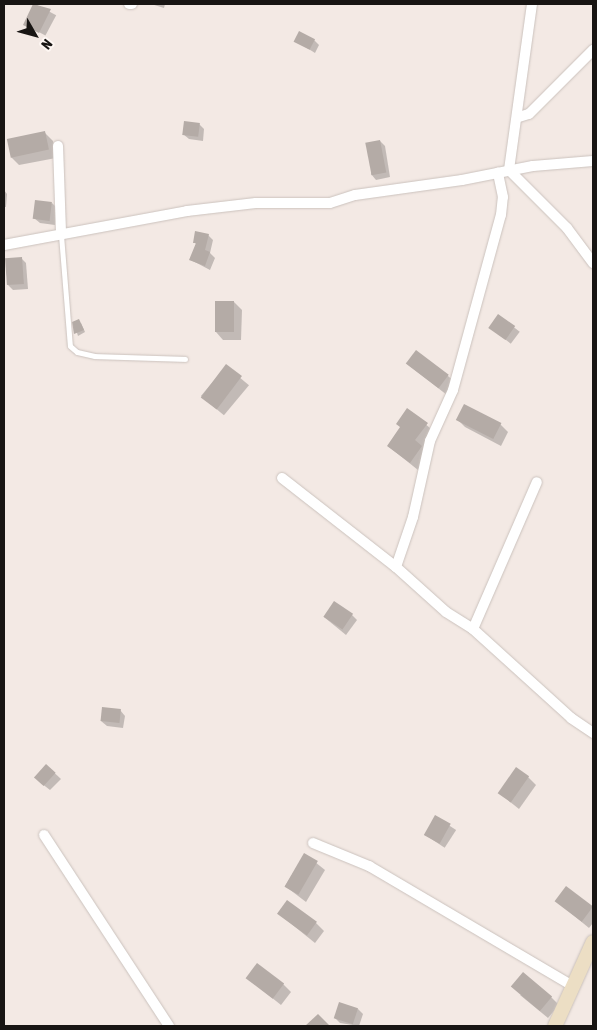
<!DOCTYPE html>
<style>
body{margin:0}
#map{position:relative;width:597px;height:1030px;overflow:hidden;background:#f3e9e4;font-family:"Asap Condensed",sans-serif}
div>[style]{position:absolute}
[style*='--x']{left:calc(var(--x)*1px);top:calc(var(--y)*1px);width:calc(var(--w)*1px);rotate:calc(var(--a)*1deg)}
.shadow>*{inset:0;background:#0003;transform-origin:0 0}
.building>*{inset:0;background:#b4aba6;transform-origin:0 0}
.roads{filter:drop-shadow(0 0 1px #cbc2bd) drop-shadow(0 0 1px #cbc2bd)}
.lane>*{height:5px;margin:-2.5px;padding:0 2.5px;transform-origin:2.5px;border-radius:2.5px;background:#fff}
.street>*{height:10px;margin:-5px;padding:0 5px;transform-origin:5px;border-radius:5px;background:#fff}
.secondary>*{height:14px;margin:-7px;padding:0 7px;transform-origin:7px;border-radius:7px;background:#ecdec4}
span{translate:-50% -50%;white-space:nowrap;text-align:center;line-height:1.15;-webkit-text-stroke:4px #fef7f3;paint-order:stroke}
.frame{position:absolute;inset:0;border:5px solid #181513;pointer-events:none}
.north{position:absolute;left:10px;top:10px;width:50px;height:50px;-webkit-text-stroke:4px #fef7f3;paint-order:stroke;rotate:128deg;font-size:14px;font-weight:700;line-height:20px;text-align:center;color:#181513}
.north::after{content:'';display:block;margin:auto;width:18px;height:22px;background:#181513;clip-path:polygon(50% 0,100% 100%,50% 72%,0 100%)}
</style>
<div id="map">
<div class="shadow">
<div style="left:35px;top:4px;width:24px;height:23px;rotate:28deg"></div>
<div style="clip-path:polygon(151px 4px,165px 4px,164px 8px)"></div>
<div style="clip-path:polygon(314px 40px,319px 45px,315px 53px,296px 41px)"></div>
<div style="clip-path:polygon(199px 124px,204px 129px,203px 141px,189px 139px,183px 134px)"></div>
<div style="clip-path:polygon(45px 133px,53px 141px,56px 158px,19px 165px,11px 157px)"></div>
<div style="clip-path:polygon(380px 141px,385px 146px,390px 177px,376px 180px,371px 174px)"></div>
<div style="clip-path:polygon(4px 190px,7px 194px,6px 207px,4px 207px)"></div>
<div style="clip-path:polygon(52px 203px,57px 208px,55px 225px,40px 223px,34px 218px)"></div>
<div style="clip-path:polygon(208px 235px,213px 240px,210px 253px,215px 258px,210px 270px,191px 260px,197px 245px,194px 242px)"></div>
<div style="clip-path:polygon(21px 258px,26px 263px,28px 289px,13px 290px,8px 285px)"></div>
<div style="clip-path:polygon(234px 302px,242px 310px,241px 340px,223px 340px,216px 332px)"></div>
<div style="left:499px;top:316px;width:26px;height:15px;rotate:37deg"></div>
<div style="clip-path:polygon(74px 323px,81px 323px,85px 332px,78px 336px)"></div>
<div style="clip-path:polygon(407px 364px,448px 376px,456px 383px,447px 395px)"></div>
<div style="left:226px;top:366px;width:30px;height:39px;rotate:40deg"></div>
<div style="clip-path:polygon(408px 410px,435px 432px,423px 449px,429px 455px,418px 470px,388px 446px,401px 428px)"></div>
<div style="clip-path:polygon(457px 419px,500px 424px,508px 432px,501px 446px,465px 427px)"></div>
<div style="clip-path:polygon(352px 615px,357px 620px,346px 635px,324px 617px)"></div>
<div style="clip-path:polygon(120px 710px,125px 716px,123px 728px,107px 726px,101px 721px)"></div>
<div style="clip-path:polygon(46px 765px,61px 779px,50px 790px,41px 783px)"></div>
<div style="clip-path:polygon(528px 777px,536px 785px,519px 809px,499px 793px)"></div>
<div style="left:436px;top:817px;width:24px;height:21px;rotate:33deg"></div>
<div style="clip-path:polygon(305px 854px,325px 870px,306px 902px,285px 886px)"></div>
<div style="clip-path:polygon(556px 901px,592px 907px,593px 923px,589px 928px)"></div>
<div style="clip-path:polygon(279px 914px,316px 923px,324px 931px,315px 943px)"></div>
<div style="clip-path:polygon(247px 978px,283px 984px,291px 992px,281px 1005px)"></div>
<div style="clip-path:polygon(520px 995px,551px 997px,559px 1005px,548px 1018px)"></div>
<div style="clip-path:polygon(358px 1009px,363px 1014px,359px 1026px,340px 1023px,335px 1018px)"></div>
</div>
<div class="building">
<div style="clip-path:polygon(33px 4px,51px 9px,39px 33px,23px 25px)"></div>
<div style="left:299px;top:31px;width:18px;height:12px;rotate:27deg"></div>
<div style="left:184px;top:121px;width:16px;height:14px;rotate:7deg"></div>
<div style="left:45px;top:131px;width:19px;height:39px;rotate:78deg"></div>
<div style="left:380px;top:140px;width:33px;height:15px;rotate:79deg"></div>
<div style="left:35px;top:200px;width:17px;height:19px;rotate:7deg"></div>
<div style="clip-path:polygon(195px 231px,209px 234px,205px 250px,210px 252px,205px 266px,189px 260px,196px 243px,193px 243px)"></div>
<div style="left:22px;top:257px;width:27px;height:17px;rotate:86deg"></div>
<div style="left:215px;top:301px;width:19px;height:31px"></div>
<div style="left:498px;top:314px;width:21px;height:17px;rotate:35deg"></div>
<div style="clip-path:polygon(79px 319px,84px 330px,74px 334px,72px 322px)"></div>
<div style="left:416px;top:350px;width:41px;height:17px;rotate:37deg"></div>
<div style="left:226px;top:364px;width:20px;height:42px;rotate:37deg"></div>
<div style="left:464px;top:404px;width:42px;height:18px;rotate:27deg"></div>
<div style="clip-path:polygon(407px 408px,428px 423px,415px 440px,422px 446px,410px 463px,387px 446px,400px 427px,396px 424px)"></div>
<div style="left:334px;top:601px;width:23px;height:19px;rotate:34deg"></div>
<div style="left:102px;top:707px;width:19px;height:14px;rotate:6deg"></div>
<div style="left:46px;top:764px;width:13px;height:18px;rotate:42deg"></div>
<div style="left:516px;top:767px;width:16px;height:32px;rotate:35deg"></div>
<div style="left:435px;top:815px;width:18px;height:23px;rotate:29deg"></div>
<div style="left:304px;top:853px;width:16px;height:39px;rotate:30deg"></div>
<div style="left:566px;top:886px;width:34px;height:19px;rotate:37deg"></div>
<div style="left:287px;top:900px;width:37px;height:17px;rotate:36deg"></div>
<div style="left:257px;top:963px;width:34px;height:19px;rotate:37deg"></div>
<div style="left:523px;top:972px;width:38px;height:19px;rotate:40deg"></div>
<div style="left:339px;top:1002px;width:20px;height:17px;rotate:18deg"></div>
<div style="clip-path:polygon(318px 1014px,330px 1026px,305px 1026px)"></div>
</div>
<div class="roads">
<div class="lane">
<div style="--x:61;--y:235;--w:111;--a:85.4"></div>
<div style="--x:70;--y:346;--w:9;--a:41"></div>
<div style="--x:77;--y:352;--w:18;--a:13"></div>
<div style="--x:95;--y:356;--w:90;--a:1.9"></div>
</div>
<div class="street">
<div style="--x:129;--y:4;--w:3;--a:0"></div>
<div style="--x:532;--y:4;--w:168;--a:97.9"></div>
<div style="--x:509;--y:170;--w:82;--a:45"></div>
<div style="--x:567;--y:228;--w:44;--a:53.4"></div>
<div style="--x:519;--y:117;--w:10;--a:-17"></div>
<div style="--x:529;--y:114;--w:91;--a:-45"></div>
<div style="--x:58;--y:146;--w:88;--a:88"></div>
<div style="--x:4;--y:245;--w:186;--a:-10.5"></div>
<div style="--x:187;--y:211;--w:69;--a:-6.6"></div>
<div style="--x:256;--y:203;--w:74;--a:0"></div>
<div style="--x:330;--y:203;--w:26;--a:-18"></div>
<div style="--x:355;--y:195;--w:108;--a:-8"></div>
<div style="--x:462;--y:180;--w:72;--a:-11.2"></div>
<div style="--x:533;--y:166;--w:60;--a:-4.8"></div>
<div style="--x:282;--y:478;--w:145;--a:38"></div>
<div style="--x:396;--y:567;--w:67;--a:42"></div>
<div style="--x:446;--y:612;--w:32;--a:32"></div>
<div style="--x:473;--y:629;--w:132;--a:42.2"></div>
<div style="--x:571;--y:718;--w:27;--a:34"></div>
<div style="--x:396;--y:567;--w:53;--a:-71.2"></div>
<div style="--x:413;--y:517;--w:78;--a:-77.4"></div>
<div style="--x:430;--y:441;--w:56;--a:-65.7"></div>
<div style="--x:453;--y:390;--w:181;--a:-74.7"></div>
<div style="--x:501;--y:215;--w:18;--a:-84"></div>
<div style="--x:503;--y:197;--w:25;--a:-102"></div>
<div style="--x:473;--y:629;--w:160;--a:-66.5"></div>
<div style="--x:44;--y:835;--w:228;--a:56.8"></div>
<div style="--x:313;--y:843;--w:61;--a:22.3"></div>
<div style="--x:369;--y:866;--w:237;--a:30.5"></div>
</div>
<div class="secondary">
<div style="--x:555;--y:1026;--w:92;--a:-65.7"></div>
</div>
</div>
<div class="frame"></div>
<div class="north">N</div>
</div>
